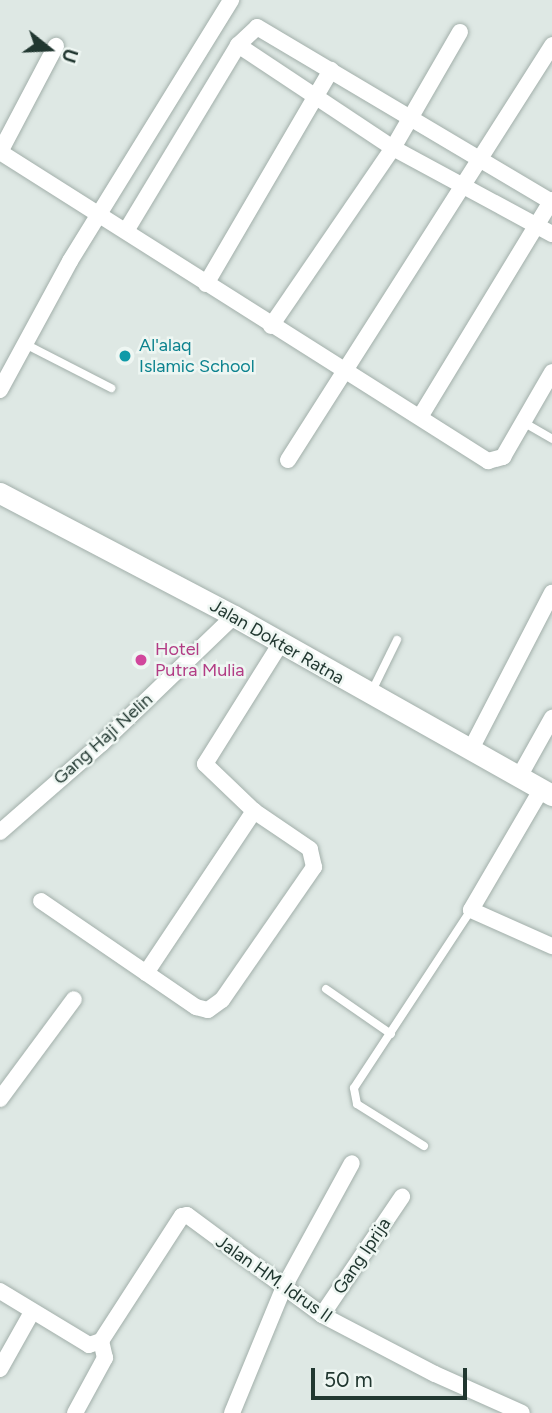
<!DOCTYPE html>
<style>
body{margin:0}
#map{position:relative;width:552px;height:1413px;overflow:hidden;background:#dee8e4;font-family:Figtree,sans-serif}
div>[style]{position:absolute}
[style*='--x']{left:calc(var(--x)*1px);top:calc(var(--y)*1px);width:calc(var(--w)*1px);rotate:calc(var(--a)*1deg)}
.roads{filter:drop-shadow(0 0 2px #a2afaa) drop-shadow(0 0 2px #a2afaa)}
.lane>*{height:8px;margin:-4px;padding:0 4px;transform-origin:4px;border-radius:4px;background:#fff}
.street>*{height:16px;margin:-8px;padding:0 8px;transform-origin:8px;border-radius:8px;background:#fff}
.secondary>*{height:21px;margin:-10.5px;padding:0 10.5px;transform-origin:10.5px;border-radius:10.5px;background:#fff}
.dots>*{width:19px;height:19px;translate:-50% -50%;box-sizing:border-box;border:4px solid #eef6f2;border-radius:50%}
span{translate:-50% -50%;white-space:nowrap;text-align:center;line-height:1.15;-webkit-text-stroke:5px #eef6f2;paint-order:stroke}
.culture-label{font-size:18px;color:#0d838f}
.left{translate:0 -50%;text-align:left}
.street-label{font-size:18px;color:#213730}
.hotel-label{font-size:18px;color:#b23c85}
.north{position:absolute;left:14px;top:14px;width:70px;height:70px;-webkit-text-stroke:5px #eef6f2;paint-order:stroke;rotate:108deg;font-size:19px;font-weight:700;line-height:28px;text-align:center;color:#213730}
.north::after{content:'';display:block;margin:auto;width:24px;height:32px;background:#213730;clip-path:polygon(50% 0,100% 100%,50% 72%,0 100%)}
.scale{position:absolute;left:311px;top:1368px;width:156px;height:32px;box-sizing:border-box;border:4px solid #213730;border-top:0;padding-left:9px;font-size:21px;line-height:24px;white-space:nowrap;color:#213730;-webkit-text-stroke:5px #eef6f2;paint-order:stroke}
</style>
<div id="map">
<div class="roads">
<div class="lane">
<div style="--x:25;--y:344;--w:97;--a:27.1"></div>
<div style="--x:523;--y:422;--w:34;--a:30"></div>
<div style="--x:372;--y:691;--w:57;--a:-63.9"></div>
<div style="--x:326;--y:989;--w:79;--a:34.7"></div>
<div style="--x:424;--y:1146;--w:79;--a:-147.9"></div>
<div style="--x:357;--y:1104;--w:16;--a:-101"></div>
<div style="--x:354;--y:1088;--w:213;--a:-56.7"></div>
</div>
<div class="street">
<div style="--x:238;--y:45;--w:186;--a:33.6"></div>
<div style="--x:393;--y:148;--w:181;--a:28.4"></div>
<div style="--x:0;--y:152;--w:578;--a:32.34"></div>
<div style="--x:488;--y:461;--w:16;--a:-15"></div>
<div style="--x:503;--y:457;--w:98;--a:-60"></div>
<div style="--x:0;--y:152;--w:120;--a:-62.2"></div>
<div style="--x:126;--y:231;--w:217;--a:-58.9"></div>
<div style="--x:238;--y:45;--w:26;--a:-43"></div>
<div style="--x:257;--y:27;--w:343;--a:30.7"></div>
<div style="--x:206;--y:284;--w:248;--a:-59.7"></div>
<div style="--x:271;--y:326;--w:216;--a:-55.6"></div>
<div style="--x:393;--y:148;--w:134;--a:-60"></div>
<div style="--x:0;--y:390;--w:147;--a:-61.5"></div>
<div style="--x:70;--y:261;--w:307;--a:-58.3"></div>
<div style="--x:420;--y:417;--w:254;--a:-58.7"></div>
<div style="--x:288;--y:460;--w:492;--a:-57.5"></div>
<div style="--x:471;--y:749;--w:176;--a:-62.6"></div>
<div style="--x:519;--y:777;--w:68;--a:-60.8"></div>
<div style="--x:541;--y:790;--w:139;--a:120.3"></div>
<div style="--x:471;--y:910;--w:89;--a:24"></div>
<div style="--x:0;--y:832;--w:134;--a:-41.1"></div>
<div style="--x:101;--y:744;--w:185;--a:-43.9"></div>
<div style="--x:41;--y:901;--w:188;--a:34.4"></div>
<div style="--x:196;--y:1007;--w:12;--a:14"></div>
<div style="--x:208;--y:1010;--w:17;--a:-36"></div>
<div style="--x:222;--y:1000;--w:162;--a:-55.3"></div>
<div style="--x:314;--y:867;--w:18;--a:-103"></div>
<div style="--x:310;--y:849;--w:68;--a:-145.8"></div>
<div style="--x:254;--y:811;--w:68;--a:-136.2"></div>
<div style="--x:205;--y:764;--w:143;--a:-57.9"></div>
<div style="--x:146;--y:973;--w:195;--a:-56.3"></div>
<div style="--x:0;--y:1099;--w:124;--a:-53.5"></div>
<div style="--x:0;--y:1291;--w:104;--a:31.2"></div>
<div style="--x:89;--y:1345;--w:13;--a:-18"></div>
<div style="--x:101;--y:1341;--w:149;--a:-57.1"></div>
<div style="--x:182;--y:1216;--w:5;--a:-11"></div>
<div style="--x:187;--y:1215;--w:168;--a:36.5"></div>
<div style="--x:322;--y:1315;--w:127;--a:27.6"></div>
<div style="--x:435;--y:1374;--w:95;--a:24.1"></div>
<div style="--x:322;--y:1315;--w:143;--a:-55.9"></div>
<div style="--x:0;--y:1369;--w:65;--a:-60.7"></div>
<div style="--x:75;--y:1413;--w:63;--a:-61.4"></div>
<div style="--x:105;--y:1358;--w:17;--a:-103"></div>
<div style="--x:232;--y:1413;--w:136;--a:-67.6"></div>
<div style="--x:284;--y:1287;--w:141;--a:-61.3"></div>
</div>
<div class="secondary">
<div style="--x:0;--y:493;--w:264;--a:27.7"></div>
<div style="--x:234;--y:616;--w:365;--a:29.4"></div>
</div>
</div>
<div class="dots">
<div style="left:125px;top:356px;background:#0f9aa8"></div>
<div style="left:141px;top:660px;background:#d1479c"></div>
</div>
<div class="culture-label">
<span class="left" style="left:139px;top:356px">Al'alaq<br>Islamic School</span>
</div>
<div class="street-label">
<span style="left:277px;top:642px;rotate:30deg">Jalan Dokter Ratna</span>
<span style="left:103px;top:739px;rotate:-42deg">Gang Haji Nelin</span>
<span style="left:362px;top:1256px;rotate:-56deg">Gang Iprija</span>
<span style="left:274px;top:1279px;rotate:35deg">Jalan HM. Idrus II</span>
</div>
<div class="hotel-label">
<span class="left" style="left:155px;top:660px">Hotel<br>Putra Mulia</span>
</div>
<div class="north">U</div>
<div class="scale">50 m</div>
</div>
